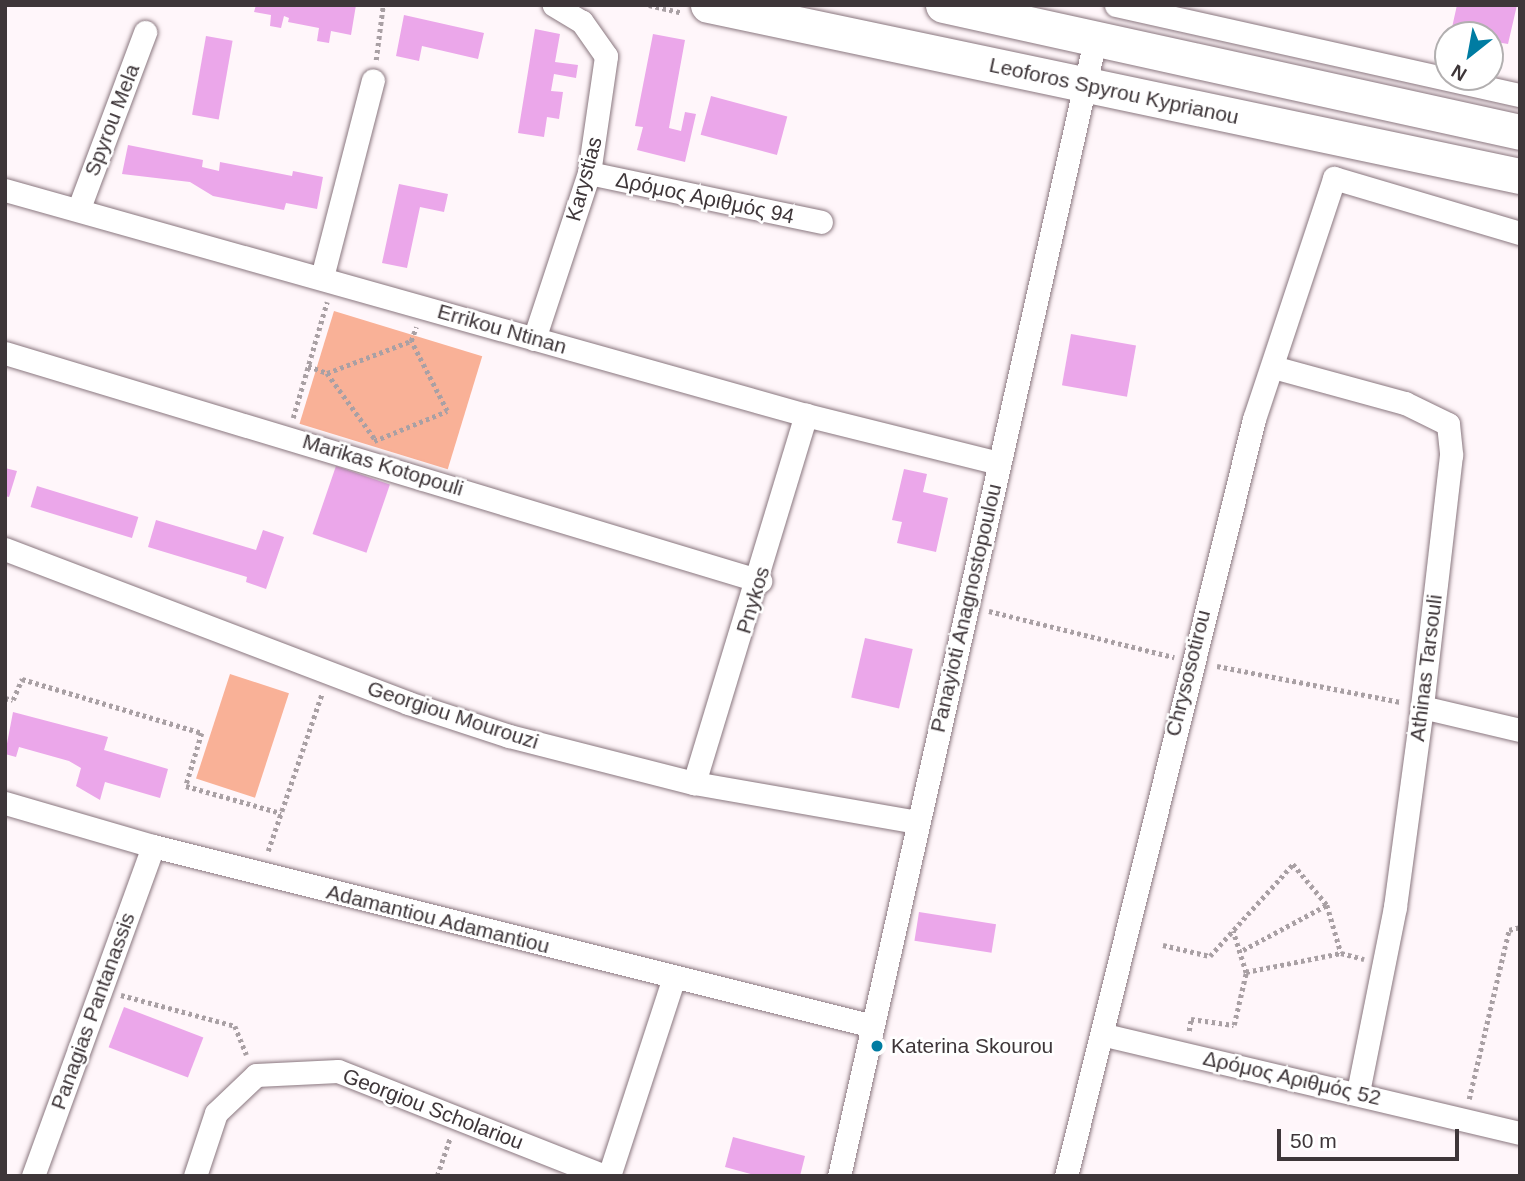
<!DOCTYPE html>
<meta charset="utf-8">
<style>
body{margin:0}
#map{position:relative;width:1525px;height:1181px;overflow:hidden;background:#fff6fa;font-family:Arial,sans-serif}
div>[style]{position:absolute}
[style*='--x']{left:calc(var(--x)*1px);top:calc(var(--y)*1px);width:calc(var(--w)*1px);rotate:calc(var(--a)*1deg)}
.green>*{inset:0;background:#f9b197;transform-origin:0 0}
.building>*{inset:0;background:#eba7ea;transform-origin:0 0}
.path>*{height:4.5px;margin-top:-2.25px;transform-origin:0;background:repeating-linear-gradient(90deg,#a9a0a4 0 3.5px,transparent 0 7px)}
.roads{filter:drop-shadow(0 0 2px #8a777f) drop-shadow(0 0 2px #8a777f)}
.minor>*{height:23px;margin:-11.5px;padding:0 11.5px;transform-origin:11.5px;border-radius:11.5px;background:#fff}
.primary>*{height:35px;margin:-17.5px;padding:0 17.5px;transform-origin:17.5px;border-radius:17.5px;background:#fff}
.dots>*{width:19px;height:19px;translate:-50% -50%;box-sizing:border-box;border:4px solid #fff;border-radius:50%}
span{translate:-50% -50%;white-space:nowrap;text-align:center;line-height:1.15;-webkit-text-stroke:5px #fff;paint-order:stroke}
.street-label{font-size:21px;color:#3e3639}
.poi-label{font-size:21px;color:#3e3639}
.left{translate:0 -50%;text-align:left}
.frame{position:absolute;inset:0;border:7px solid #3e3639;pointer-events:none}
.north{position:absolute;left:1434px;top:21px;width:70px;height:70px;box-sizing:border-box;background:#fff;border:2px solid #b2afb0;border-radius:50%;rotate:211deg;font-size:19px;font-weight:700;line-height:28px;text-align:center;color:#3e3639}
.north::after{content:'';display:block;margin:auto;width:24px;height:32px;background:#007ca2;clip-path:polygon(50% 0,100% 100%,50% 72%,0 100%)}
.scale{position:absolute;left:1277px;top:1129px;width:182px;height:32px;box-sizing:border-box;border:4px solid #3e3639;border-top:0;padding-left:9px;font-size:21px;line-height:24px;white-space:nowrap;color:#3e3639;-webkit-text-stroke:5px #fff;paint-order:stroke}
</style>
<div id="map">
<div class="green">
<div style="left:334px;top:311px;width:155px;height:118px;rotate:17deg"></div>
<div style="left:230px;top:674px;width:62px;height:110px;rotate:18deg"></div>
</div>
<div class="building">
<div style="clip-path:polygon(256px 5px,356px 5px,351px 35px,331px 31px,329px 43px,317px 41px,319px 28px,288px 22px,289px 18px,284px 16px,281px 28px,270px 26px,271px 15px,254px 12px)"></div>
<div style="clip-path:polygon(1457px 5px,1517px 5px,1508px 44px,1490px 41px,1490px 35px,1451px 32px)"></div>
<div style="clip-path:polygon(404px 15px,484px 33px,478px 59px,422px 46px,419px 61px,396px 56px)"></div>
<div style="clip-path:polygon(535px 29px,560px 34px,555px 62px,578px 65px,576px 78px,554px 74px,551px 91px,563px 92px,559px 119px,547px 117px,544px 137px,518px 133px)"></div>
<div style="clip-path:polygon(653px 34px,685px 40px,669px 128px,681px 131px,685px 112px,696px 114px,685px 162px,637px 150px,643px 127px,635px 126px)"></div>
<div style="left:206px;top:36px;width:27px;height:80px;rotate:10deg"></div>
<div style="left:711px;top:96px;width:79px;height:40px;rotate:15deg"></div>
<div style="clip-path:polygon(128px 145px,203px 160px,202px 167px,219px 171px,220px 162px,292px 176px,293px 171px,323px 177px,317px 209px,286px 203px,284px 210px,213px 196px,190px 182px,122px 174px)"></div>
<div style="clip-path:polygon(399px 184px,448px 194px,444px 212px,420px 207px,407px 268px,382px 263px)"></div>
<div style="left:1071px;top:334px;width:66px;height:52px;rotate:10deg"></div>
<div style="left:336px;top:466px;width:57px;height:72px;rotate:19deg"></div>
<div style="clip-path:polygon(5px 468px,17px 471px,9px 497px,5px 496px)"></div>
<div style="clip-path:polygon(904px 469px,927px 474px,923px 492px,948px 498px,936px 552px,897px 543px,902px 522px,892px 520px)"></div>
<div style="left:37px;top:486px;width:106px;height:22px;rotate:17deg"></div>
<div style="clip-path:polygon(156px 520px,256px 550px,263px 530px,284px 537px,266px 589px,246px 582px,247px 577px,148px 547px)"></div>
<div style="left:865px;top:638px;width:49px;height:61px;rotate:13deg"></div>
<div style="clip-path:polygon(13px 712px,108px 737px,104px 750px,168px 769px,160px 798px,105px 782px,100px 800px,76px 786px,81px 768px,69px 761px,19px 747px,16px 757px,5px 754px)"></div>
<div style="left:919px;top:912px;width:78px;height:29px;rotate:9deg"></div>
<div style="left:124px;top:1007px;width:85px;height:43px;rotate:21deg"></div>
<div style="clip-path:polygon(733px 1137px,805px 1156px,800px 1176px,758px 1176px,725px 1167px)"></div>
</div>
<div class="path">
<div style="--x:649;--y:5;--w:32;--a:13"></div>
<div style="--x:376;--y:60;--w:55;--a:-82.7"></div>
<div style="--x:308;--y:366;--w:20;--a:20"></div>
<div style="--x:327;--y:373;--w:82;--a:54"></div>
<div style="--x:327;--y:373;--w:90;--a:-20.9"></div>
<div style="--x:293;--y:418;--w:121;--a:-73.7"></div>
<div style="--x:374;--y:441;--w:79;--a:-22.3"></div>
<div style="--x:447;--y:411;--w:79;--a:-117.2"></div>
<div style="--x:411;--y:341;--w:15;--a:-70"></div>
<div style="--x:989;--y:611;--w:191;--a:14"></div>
<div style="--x:1217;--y:666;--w:187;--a:11.1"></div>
<div style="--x:5;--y:698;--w:8;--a:14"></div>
<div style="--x:13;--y:700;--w:23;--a:-67"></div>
<div style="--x:22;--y:679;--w:188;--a:16.7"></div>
<div style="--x:202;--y:733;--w:55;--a:106.8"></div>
<div style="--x:186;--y:786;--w:99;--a:15.9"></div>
<div style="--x:268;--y:851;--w:167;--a:-71.1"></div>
<div style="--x:1163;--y:945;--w:48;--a:13.2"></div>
<div style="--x:1210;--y:956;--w:124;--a:-47.9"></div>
<div style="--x:1293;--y:864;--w:53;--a:50.3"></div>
<div style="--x:1243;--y:950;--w:95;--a:-28.2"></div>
<div style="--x:1327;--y:905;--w:50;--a:73.7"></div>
<div style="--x:1246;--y:972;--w:97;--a:-11.3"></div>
<div style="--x:1341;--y:953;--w:24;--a:15"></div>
<div style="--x:121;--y:995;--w:118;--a:15.2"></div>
<div style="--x:235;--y:1026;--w:31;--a:68"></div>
<div style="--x:1189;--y:1031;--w:12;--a:-81"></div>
<div style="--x:1191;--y:1019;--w:43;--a:7.9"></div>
<div style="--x:1234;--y:1025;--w:53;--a:-77"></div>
<div style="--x:1246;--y:973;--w:44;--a:-107.2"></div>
<div style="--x:1469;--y:1099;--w:174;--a:-76.7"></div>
<div style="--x:1509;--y:930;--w:11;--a:-15"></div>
<div style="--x:437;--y:1176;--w:40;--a:-71.1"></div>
</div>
<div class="roads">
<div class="minor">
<div style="--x:1116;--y:5;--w:414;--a:12.6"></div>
<div style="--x:589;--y:173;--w:237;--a:11.9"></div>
<div style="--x:5;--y:190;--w:832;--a:15.69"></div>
<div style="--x:806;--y:415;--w:199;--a:14"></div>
<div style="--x:79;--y:208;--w:188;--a:-69.4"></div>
<div style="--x:322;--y:277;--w:203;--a:-75.5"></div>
<div style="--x:534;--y:339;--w:175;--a:-71.7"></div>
<div style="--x:589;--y:173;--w:118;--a:-81.7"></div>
<div style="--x:606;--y:56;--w:42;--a:-125.2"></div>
<div style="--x:582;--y:22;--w:33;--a:-149"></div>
<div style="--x:5;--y:353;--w:789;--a:16.8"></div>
<div style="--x:1273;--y:367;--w:137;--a:15.3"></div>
<div style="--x:1405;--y:403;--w:48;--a:26"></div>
<div style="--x:1448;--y:424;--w:31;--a:84"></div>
<div style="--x:1451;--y:455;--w:254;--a:96.6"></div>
<div style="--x:1422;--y:707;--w:202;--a:97.7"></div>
<div style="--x:1395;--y:907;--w:189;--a:101.3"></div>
<div style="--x:5;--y:549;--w:431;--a:20.9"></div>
<div style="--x:408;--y:703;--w:106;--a:18.1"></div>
<div style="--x:509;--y:736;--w:191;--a:14.3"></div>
<div style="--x:694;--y:783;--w:226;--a:9.9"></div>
<div style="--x:1422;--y:707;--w:101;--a:13.2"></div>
<div style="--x:694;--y:783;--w:385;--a:-73.1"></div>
<div style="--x:5;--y:803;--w:154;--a:16.2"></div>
<div style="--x:153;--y:846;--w:742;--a:14.04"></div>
<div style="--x:1105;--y:1035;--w:426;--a:13.3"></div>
<div style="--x:33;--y:1176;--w:351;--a:-70"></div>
<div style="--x:195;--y:1176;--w:66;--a:-71.6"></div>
<div style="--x:216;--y:1113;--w:55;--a:-43.5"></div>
<div style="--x:256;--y:1075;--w:82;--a:-2.8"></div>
<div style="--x:338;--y:1071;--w:287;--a:21.5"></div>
<div style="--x:609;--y:1176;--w:206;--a:-71.9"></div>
<div style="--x:839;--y:1176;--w:1164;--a:-77.3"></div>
<div style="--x:1066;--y:1176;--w:780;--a:-76.05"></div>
<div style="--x:1254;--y:419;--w:254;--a:-71.6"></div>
<div style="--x:1334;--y:178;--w:194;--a:16.5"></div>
</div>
<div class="primary">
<div style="--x:708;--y:5;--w:830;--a:11.89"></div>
<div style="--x:943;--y:5;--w:591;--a:12.41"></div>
</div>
</div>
<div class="dots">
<div style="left:877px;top:1046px;background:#007ca2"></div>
</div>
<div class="street-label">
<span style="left:1114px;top:91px;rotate:12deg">Leoforos Spyrou Kyprianou</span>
<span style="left:112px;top:120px;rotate:-69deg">Spyrou Mela</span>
<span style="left:584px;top:179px;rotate:-75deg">Karystias</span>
<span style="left:705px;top:198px;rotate:12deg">Δρόμος Αριθμός 94</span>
<span style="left:502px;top:329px;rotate:16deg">Errikou Ntinan</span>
<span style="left:383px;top:465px;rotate:17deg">Marikas Kotopouli</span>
<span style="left:753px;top:600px;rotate:-73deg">Pnykos</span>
<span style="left:966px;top:608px;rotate:-77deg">Panayioti Anagnostopoulou</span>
<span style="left:1426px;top:668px;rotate:-83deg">Athinas Tarsouli</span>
<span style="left:1188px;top:673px;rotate:-76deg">Chrysosotirou</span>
<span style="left:453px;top:715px;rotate:18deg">Georgiou Mourouzi</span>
<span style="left:438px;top:919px;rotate:14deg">Adamantiou Adamantiou</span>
<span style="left:93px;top:1011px;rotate:-70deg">Panagias Pantanassis</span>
<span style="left:1292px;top:1078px;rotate:13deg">Δρόμος Αριθμός 52</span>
<span style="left:433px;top:1109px;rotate:21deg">Georgiou Scholariou</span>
</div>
<div class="poi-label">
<span class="left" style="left:891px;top:1046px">Katerina Skourou</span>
</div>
<div class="frame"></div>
<div class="north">N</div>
<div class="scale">50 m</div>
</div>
